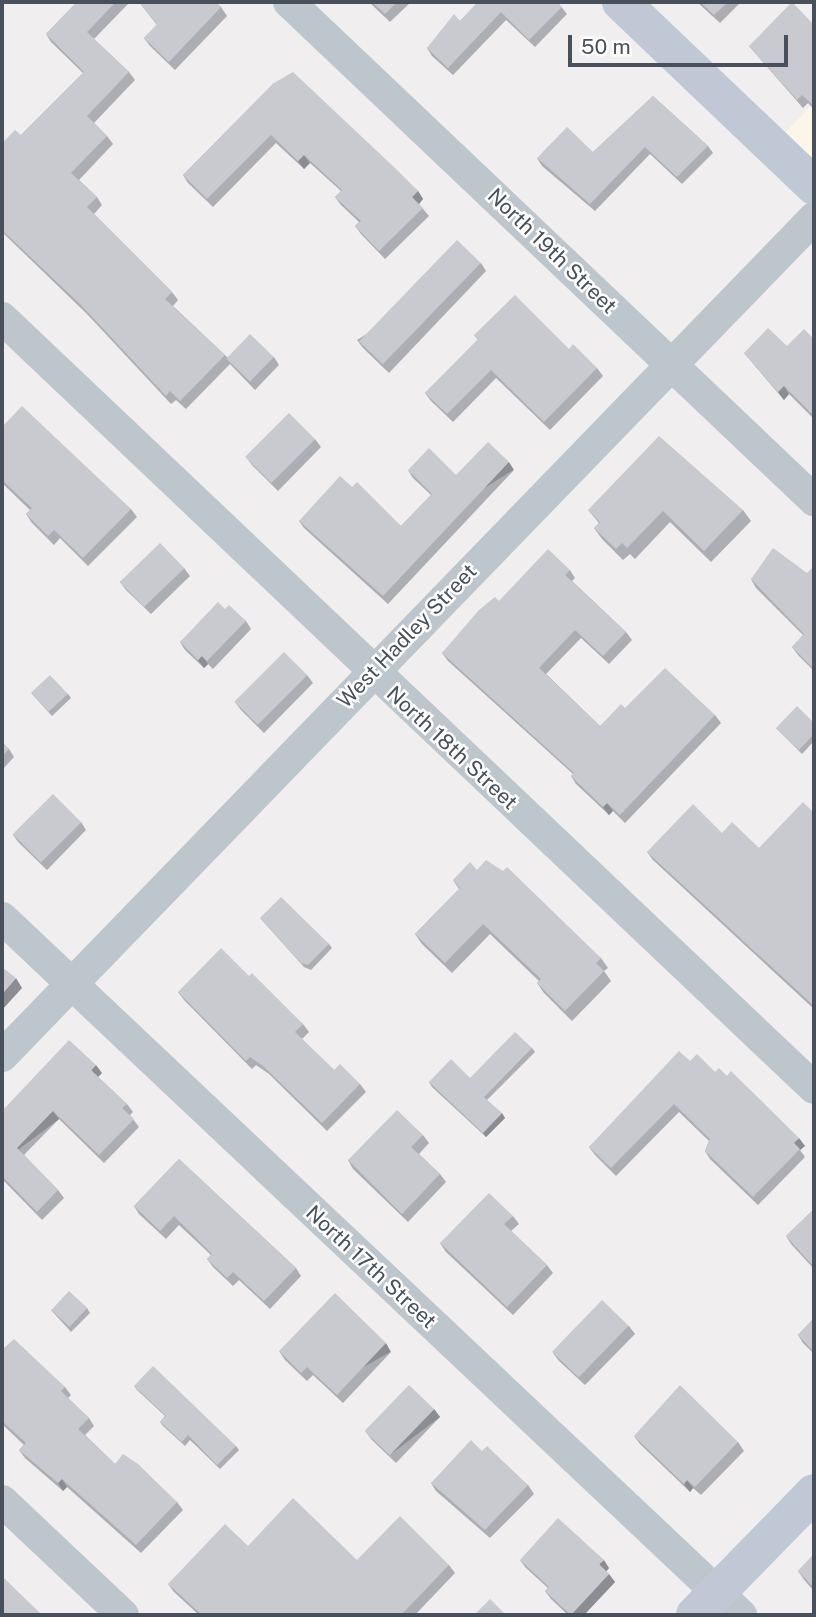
<!DOCTYPE html>
<style>
body{margin:0}
#map{position:relative;width:816px;height:1617px;overflow:hidden;background:#f0eeee;font-family:"Public Sans",sans-serif}
div>[style]{position:absolute}
[style*='--x']{left:calc(var(--x)*1px);top:calc(var(--y)*1px);width:calc(var(--w)*1px);rotate:calc(var(--a)*1deg)}
.commercial>*{inset:0;background:#fbf6e7}
.street>*{height:32px;margin:-16px;padding:0 16px;transform-origin:16px;border-radius:16px;background:#bdc5cd}
.secondary>*{height:38px;margin:-19px;padding:0 19px;transform-origin:19px;border-radius:19px;background:#bfc8d4}
.wall>*{inset:0;background:#acaeb3}
.shaded-wall>*{inset:0;background:#8c8d92;transform-origin:0 0}
.building>*{inset:0;background:#c8cad0;transform-origin:0 0}
span{translate:-50% -50%;white-space:nowrap;text-align:center;line-height:1.15;-webkit-text-stroke:5px #fff;paint-order:stroke}
.street-label{font-size:21px;color:#47505b}
.frame{position:absolute;inset:0;border:4px solid #47505b;pointer-events:none}
.scale{position:absolute;left:568px;top:35px;width:220px;height:32px;box-sizing:border-box;border:4px solid #47505b;border-top:0;padding-left:9px;font-size:21px;line-height:24px;white-space:nowrap;color:#47505b;-webkit-text-stroke:5px #fff;paint-order:stroke}
</style>
<div id="map">
<div class="commercial">
<div style="clip-path:polygon(814px 103px,814px 186px,772px 146px)"></div>
</div>
<div class="street">
<div style="--x:289;--y:2;--w:724;--a:43.49"></div>
<div style="--x:2;--y:318;--w:1119;--a:43.48"></div>
<div style="--x:2;--y:918;--w:1016;--a:43.32"></div>
<div style="--x:2;--y:1056;--w:1167;--a:-45.9"></div>
<div style="--x:2;--y:1501;--w:166;--a:43.3"></div>
</div>
<div class="secondary">
<div style="--x:621;--y:2;--w:267;--a:43.6"></div>
<div style="--x:695;--y:1615;--w:170;--a:-45.7"></div>
</div>
<div class="wall">
<div style="clip-path:polygon(77px 2px,130px 2px,94px 39px,129px 72px,135px 80px,94px 123px,107px 136px,113px 144px,79px 180px,97px 197px,102px 205px,94px 214px,172px 292px,178px 300px,173px 306px,227px 357px,274px 357px,279px 365px,255px 390px,230px 364px,186px 409px,176px 400px,171px 404px,87px 314px,2px 232px,2px 143px,21px 135px,83px 73px,51px 42px,46px 34px)"></div>
<div style="clip-path:polygon(139px 2px,215px 2px,221px 7px,227px 16px,175px 70px,150px 46px,144px 38px,157px 25px)"></div>
<div style="clip-path:polygon(369px 2px,411px 2px,390px 22px)"></div>
<div style="clip-path:polygon(478px 2px,560px 2px,559px 4px,567px 14px,535px 47px,506px 20px,453px 75px,432px 56px,427px 48px,460px 21px)"></div>
<div style="clip-path:polygon(697px 2px,741px 2px,720px 23px)"></div>
<div style="clip-path:polygon(814px 25px,814px 109px,808px 103px,803px 108px,755px 53px,749px 46px)"></div>
<div style="clip-path:polygon(274px 83px,418px 191px,423px 199px,419px 204px,429px 216px,385px 259px,361px 234px,355px 226px,359px 222px,341px 205px,335px 197px,341px 191px,310px 163px,304px 169px,276px 143px,213px 207px,188px 183px,183px 175px)"></div>
<div style="clip-path:polygon(653px 96px,708px 146px,713px 153px,682px 184px,650px 154px,595px 211px,542px 166px,537px 158px,593px 152px)"></div>
<div style="clip-path:polygon(481px 263px,486px 271px,389px 373px,363px 348px,357px 340px)"></div>
<div style="clip-path:polygon(474px 335px,569px 349px,597px 368px,603px 376px,550px 430px,496px 378px,453px 422px,431px 401px,425px 393px,478px 340px)"></div>
<div style="clip-path:polygon(814px 339px,814px 419px,789px 394px,784px 400px,744px 353px,787px 346px)"></div>
<div style="clip-path:polygon(2px 427px,131px 509px,137px 517px,88px 566px,60px 538px,54px 545px,32px 523px,26px 514px,30px 510px,2px 483px)"></div>
<div style="clip-path:polygon(315px 439px,321px 447px,278px 491px,252px 465px,246px 457px)"></div>
<div style="clip-path:polygon(408px 470px,456px 475px,514px 470px,388px 604px,304px 528px,299px 521px,352px 487px,401px 526px,431px 495px,413px 478px)"></div>
<div style="clip-path:polygon(588px 510px,743px 510px,751px 521px,711px 562px,670px 522px,635px 559px,630px 554px,623px 560px,602px 539px,594px 528px,599px 523px)"></div>
<div style="clip-path:polygon(184px 568px,190px 576px,151px 614px,126px 590px,120px 582px)"></div>
<div style="clip-path:polygon(814px 569px,814px 671px,798px 655px,792px 647px,803px 635px,756px 588px,751px 579px,807px 573px)"></div>
<div style="clip-path:polygon(570px 570px,575px 578px,572px 581px,626px 632px,632px 640px,609px 664px,581px 638px,546px 674px,600px 726px,625px 708px,715px 715px,721px 723px,625px 823px,613px 811px,609px 815px,576px 784px,571px 776px,573px 774px,448px 661px,442px 653px,499px 601px)"></div>
<div style="clip-path:polygon(225px 609px,246px 621px,251px 629px,213px 669px,208px 664px,204px 668px,185px 650px,180px 642px)"></div>
<div style="clip-path:polygon(307px 675px,313px 683px,264px 733px,241px 710px,235px 702px)"></div>
<div style="clip-path:polygon(32px 694px,68px 694px,71px 698px,52px 716px)"></div>
<div style="clip-path:polygon(814px 723px,814px 741px,802px 754px,776px 728px)"></div>
<div style="clip-path:polygon(2px 742px,9px 749px,14px 757px,2px 770px)"></div>
<div style="clip-path:polygon(814px 813px,814px 1009px,653px 860px,647px 852px,722px 833px,759px 848px)"></div>
<div style="clip-path:polygon(81px 822px,86px 830px,47px 870px,19px 843px,13px 835px)"></div>
<div style="clip-path:polygon(477px 870px,601px 958px,608px 968px,604px 971px,611px 981px,572px 1021px,544px 993px,537px 983px,539px 981px,490px 934px,452px 973px,422px 944px,415px 934px,459px 889px,453px 880px)"></div>
<div style="clip-path:polygon(260px 918px,329px 944px,332px 948px,311px 970px,304px 967px)"></div>
<div style="clip-path:polygon(249px 976px,303px 1024px,309px 1032px,302px 1039px,334px 1070px,360px 1084px,366px 1092px,327px 1131px,269px 1074px,256px 1065px,252px 1069px,184px 1000px,178px 992px)"></div>
<div style="clip-path:polygon(532px 1048px,535px 1052px,487px 1100px,505px 1118px,486px 1137px,432px 1087px,429px 1082px,470px 1078px)"></div>
<div style="clip-path:polygon(690px 1061px,715px 1072px,805px 1146px,800px 1150px,805px 1157px,758px 1205px,710px 1159px,705px 1151px,709px 1141px,679px 1112px,616px 1176px,595px 1155px,589px 1147px)"></div>
<div style="clip-path:polygon(102px 1073px,98px 1077px,127px 1104px,133px 1112px,130px 1115px,139px 1127px,104px 1163px,59px 1119px,24px 1155px,58px 1190px,64px 1198px,42px 1220px,2px 1179px,2px 1111px)"></div>
<div style="clip-path:polygon(423px 1135px,429px 1143px,419px 1154px,440px 1174px,446px 1182px,408px 1222px,353px 1169px,348px 1160px)"></div>
<div style="clip-path:polygon(179px 1159px,296px 1268px,301px 1276px,270px 1309px,239px 1280px,233px 1286px,213px 1267px,207px 1259px,211px 1255px,179px 1225px,166px 1239px,139px 1214px,134px 1206px)"></div>
<div style="clip-path:polygon(814px 1209px,814px 1269px,791px 1244px,786px 1236px)"></div>
<div style="clip-path:polygon(513px 1216px,519px 1224px,511px 1231px,547px 1265px,553px 1273px,513px 1315px,446px 1252px,440px 1243px)"></div>
<div style="clip-path:polygon(87px 1308px,90px 1313px,71px 1332px,51px 1310px)"></div>
<div style="clip-path:polygon(814px 1318px,814px 1354px,803px 1343px,798px 1335px)"></div>
<div style="clip-path:polygon(629px 1326px,635px 1334px,585px 1385px,559px 1361px,553px 1353px)"></div>
<div style="clip-path:polygon(2px 1350px,65px 1387px,71px 1395px,68px 1398px,89px 1418px,94px 1426px,85px 1435px,115px 1464px,177px 1502px,183px 1510px,141px 1553px,67px 1487px,63px 1491px,25px 1458px,19px 1450px,24px 1445px,2px 1424px)"></div>
<div style="clip-path:polygon(279px 1351px,391px 1352px,343px 1403px,313px 1375px,307px 1381px,285px 1360px)"></div>
<div style="clip-path:polygon(134px 1386px,236px 1446px,239px 1450px,220px 1469px,190px 1440px,185px 1446px,163px 1426px,160px 1422px,165px 1416px,137px 1390px)"></div>
<div style="clip-path:polygon(434px 1409px,440px 1417px,396px 1463px,372px 1440px,366px 1432px)"></div>
<div style="clip-path:polygon(634px 1436px,738px 1442px,744px 1451px,701px 1495px,693px 1488px,690px 1492px,640px 1444px)"></div>
<div style="clip-path:polygon(482px 1451px,528px 1485px,534px 1494px,490px 1538px,436px 1491px,431px 1483px)"></div>
<div style="clip-path:polygon(248px 1546px,357px 1560px,449px 1565px,455px 1573px,415px 1615px,199px 1615px,174px 1592px,168px 1584px)"></div>
<div style="clip-path:polygon(814px 1554px,814px 1591px,805px 1581px,798px 1571px)"></div>
<div style="clip-path:polygon(520px 1560px,609px 1568px,606px 1571px,615px 1582px,584px 1615px,568px 1615px,551px 1599px,545px 1591px,548px 1588px,526px 1568px)"></div>
</div>
<div class="shaded-wall">
<div style="clip-path:polygon(304px 155px,310px 163px,304px 169px,298px 161px)"></div>
<div style="clip-path:polygon(418px 191px,423px 199px,418px 205px,412px 197px)"></div>
<div style="clip-path:polygon(784px 386px,789px 394px,784px 400px,778px 392px)"></div>
<div style="left:509px;top:462px;width:9px;height:184px;rotate:58deg"></div>
<div style="clip-path:polygon(202px 656px,208px 664px,204px 668px,198px 660px)"></div>
<div style="clip-path:polygon(607px 803px,613px 811px,609px 815px,603px 807px)"></div>
<div style="clip-path:polygon(16px 978px,22px 988px,2px 1010px,2px 994px)"></div>
<div style="clip-path:polygon(96px 1065px,102px 1073px,97px 1078px,91px 1070px)"></div>
<div style="left:53px;top:1111px;width:10px;height:52px;rotate:53deg"></div>
<div style="clip-path:polygon(502px 1113px,505px 1118px,486px 1137px,483px 1133px)"></div>
<div style="clip-path:polygon(799px 1138px,805px 1146px,800px 1150px,794px 1143px)"></div>
<div style="left:386px;top:1343px;width:10px;height:71px;rotate:61deg"></div>
<div style="left:434px;top:1409px;width:10px;height:63px;rotate:53deg"></div>
<div style="clip-path:polygon(62px 1479px,67px 1487px,63px 1491px,58px 1483px)"></div>
<div style="clip-path:polygon(687px 1480px,693px 1488px,690px 1492px,684px 1484px)"></div>
<div style="clip-path:polygon(604px 1560px,609px 1568px,605px 1573px,599px 1564px)"></div>
<div style="clip-path:polygon(609px 1574px,615px 1582px,584px 1615px,571px 1615px)"></div>
</div>
<div class="building">
<div style="clip-path:polygon(77px 2px,116px 2px,87px 32px,129px 72px,87px 116px,107px 136px,71px 173px,97px 197px,87px 207px,172px 292px,165px 299px,225px 355px,180px 401px,170px 391px,166px 396px,81px 305px,2px 230px,2px 143px,15px 130px,21px 135px,84px 72px,46px 34px)"></div>
<div style="clip-path:polygon(139px 2px,215px 2px,221px 7px,169px 62px,144px 38px,157px 24px)"></div>
<div style="clip-path:polygon(372px 2px,397px 2px,385px 14px)"></div>
<div style="clip-path:polygon(478px 2px,557px 2px,562px 7px,529px 40px,501px 12px,448px 68px,427px 48px,454px 14px,460px 21px)"></div>
<div style="clip-path:polygon(700px 2px,728px 2px,714px 15px)"></div>
<div style="clip-path:polygon(792px 2px,814px 25px,814px 106px,802px 95px,797px 100px,749px 46px)"></div>
<div style="clip-path:polygon(293px 72px,396px 169px,418px 191px,412px 197px,423px 208px,379px 251px,355px 226px,361px 221px,335px 197px,342px 190px,304px 155px,298px 161px,271px 135px,207px 199px,183px 175px,274px 83px)"></div>
<div style="clip-path:polygon(653px 96px,708px 146px,677px 177px,645px 147px,590px 204px,537px 158px,567px 127px,593px 152px)"></div>
<div style="left:457px;top:240px;width:33px;height:141px;rotate:44deg"></div>
<div style="clip-path:polygon(515px 295px,569px 349px,573px 344px,597px 368px,544px 422px,491px 370px,447px 414px,425px 393px,478px 339px,474px 335px)"></div>
<div style="clip-path:polygon(768px 328px,787px 346px,804px 329px,814px 339px,814px 416px,784px 386px,778px 392px,744px 353px)"></div>
<div style="left:250px;top:334px;width:33px;height:34px;rotate:44deg"></div>
<div style="clip-path:polygon(22px 406px,131px 509px,83px 558px,54px 530px,48px 536px,26px 514px,32px 508px,2px 480px,2px 427px)"></div>
<div style="left:289px;top:413px;width:37px;height:62px;rotate:45deg"></div>
<div style="clip-path:polygon(659px 436px,743px 510px,704px 551px,663px 511px,627px 548px,622px 543px,616px 549px,594px 528px,600px 522px,588px 510px)"></div>
<div style="clip-path:polygon(488px 442px,509px 462px,383px 596px,299px 521px,340px 476px,352px 487px,357px 482px,401px 526px,432px 494px,408px 470px,429px 448px,456px 475px)"></div>
<div style="left:160px;top:543px;width:35px;height:56px;rotate:46deg"></div>
<div style="clip-path:polygon(773px 548px,807px 573px,813px 567px,814px 569px,814px 669px,792px 647px,804px 634px,751px 579px)"></div>
<div style="clip-path:polygon(548px 549px,570px 570px,565px 575px,626px 632px,603px 656px,575px 630px,539px 668px,600px 726px,621px 704px,625px 708px,665px 668px,715px 715px,620px 815px,607px 803px,603px 807px,571px 776px,574px 773px,442px 653px,479px 610px,495px 597px,499px 601px)"></div>
<div style="clip-path:polygon(218px 602px,225px 609px,229px 605px,246px 621px,207px 661px,202px 656px,198px 660px,180px 642px)"></div>
<div style="left:284px;top:652px;width:33px;height:70px;rotate:45deg"></div>
<div style="left:50px;top:675px;width:26px;height:26px;rotate:47deg"></div>
<div style="clip-path:polygon(797px 706px,814px 723px,814px 734px,799px 750px,776px 728px)"></div>
<div style="clip-path:polygon(2px 742px,9px 749px,2px 756px)"></div>
<div style="left:53px;top:794px;width:40px;height:57px;rotate:45deg"></div>
<div style="clip-path:polygon(803px 802px,814px 813px,814px 1006px,647px 852px,693px 804px,722px 833px,732px 822px,759px 848px)"></div>
<div style="clip-path:polygon(486px 860px,503px 871px,507px 867px,601px 958px,596px 963px,604px 971px,565px 1011px,537px 983px,541px 979px,483px 924px,445px 963px,415px 934px,460px 888px,453px 880px,470px 862px,477px 870px)"></div>
<div style="clip-path:polygon(281px 897px,329px 944px,308px 965px,301px 963px,260px 918px)"></div>
<div style="clip-path:polygon(221px 948px,249px 976px,252px 973px,303px 1024px,295px 1032px,334px 1070px,340px 1064px,360px 1084px,322px 1123px,263px 1066px,250px 1057px,246px 1061px,178px 992px)"></div>
<div style="clip-path:polygon(2px 967px,16px 978px,2px 994px)"></div>
<div style="clip-path:polygon(515px 1032px,532px 1048px,484px 1097px,502px 1113px,483px 1133px,429px 1082px,451px 1059px,470px 1078px)"></div>
<div style="clip-path:polygon(69px 1040px,96px 1065px,91px 1070px,127px 1104px,122px 1108px,134px 1119px,99px 1155px,53px 1111px,17px 1148px,58px 1190px,37px 1212px,2px 1176px,2px 1111px)"></div>
<div style="clip-path:polygon(679px 1051px,690px 1061px,697px 1054px,715px 1072px,719px 1068px,727px 1076px,731px 1071px,799px 1138px,794px 1143px,800px 1149px,753px 1197px,705px 1151px,710px 1139px,674px 1104px,611px 1168px,589px 1147px)"></div>
<div style="clip-path:polygon(397px 1110px,423px 1135px,411px 1147px,440px 1174px,402px 1214px,348px 1160px)"></div>
<div style="clip-path:polygon(179px 1159px,296px 1268px,264px 1301px,233px 1272px,227px 1278px,207px 1259px,212px 1254px,174px 1216px,160px 1231px,134px 1206px)"></div>
<div style="clip-path:polygon(489px 1193px,513px 1216px,504px 1224px,547px 1265px,507px 1307px,440px 1243px)"></div>
<div style="clip-path:polygon(814px 1209px,814px 1267px,786px 1236px)"></div>
<div style="left:69px;top:1291px;width:25px;height:26px;rotate:43deg"></div>
<div style="clip-path:polygon(335px 1293px,386px 1343px,337px 1395px,307px 1367px,301px 1373px,279px 1351px)"></div>
<div style="left:602px;top:1300px;width:37px;height:72px;rotate:44deg"></div>
<div style="clip-path:polygon(814px 1318px,814px 1352px,798px 1335px)"></div>
<div style="clip-path:polygon(14px 1339px,65px 1387px,61px 1391px,89px 1418px,78px 1429px,115px 1464px,123px 1454px,138px 1464px,177px 1502px,136px 1545px,62px 1479px,58px 1483px,19px 1450px,26px 1443px,2px 1421px,2px 1350px)"></div>
<div style="clip-path:polygon(153px 1366px,236px 1446px,217px 1465px,188px 1435px,182px 1442px,160px 1422px,166px 1416px,134px 1386px)"></div>
<div style="left:409px;top:1385px;width:35px;height:64px;rotate:44deg"></div>
<div style="clip-path:polygon(680px 1385px,738px 1442px,695px 1487px,687px 1480px,684px 1484px,634px 1436px)"></div>
<div style="clip-path:polygon(471px 1440px,482px 1451px,487px 1446px,528px 1485px,485px 1530px,431px 1483px)"></div>
<div style="clip-path:polygon(293px 1498px,357px 1560px,400px 1516px,449px 1565px,401px 1615px,202px 1615px,168px 1584px,225px 1524px,248px 1546px)"></div>
<div style="clip-path:polygon(558px 1518px,604px 1560px,599px 1564px,609px 1574px,571px 1615px,545px 1591px,549px 1587px,520px 1560px)"></div>
<div style="clip-path:polygon(814px 1554px,814px 1588px,798px 1571px)"></div>
<div style="clip-path:polygon(4px 1578px,42px 1615px,2px 1615px,2px 1581px)"></div>
<div style="clip-path:polygon(490px 1599px,506px 1615px,474px 1615px)"></div>
</div>
<div class="street-label">
<span style="left:552px;top:251px;rotate:44deg">North 19th Street</span>
<span style="left:407px;top:636px;rotate:-46deg">West Hadley Street</span>
<span style="left:452px;top:748px;rotate:43deg">North 18th Street</span>
<span style="left:371px;top:1267px;rotate:43deg">North 17th Street</span>
</div>
<div class="frame"></div>
<div class="scale">50 m</div>
</div>
